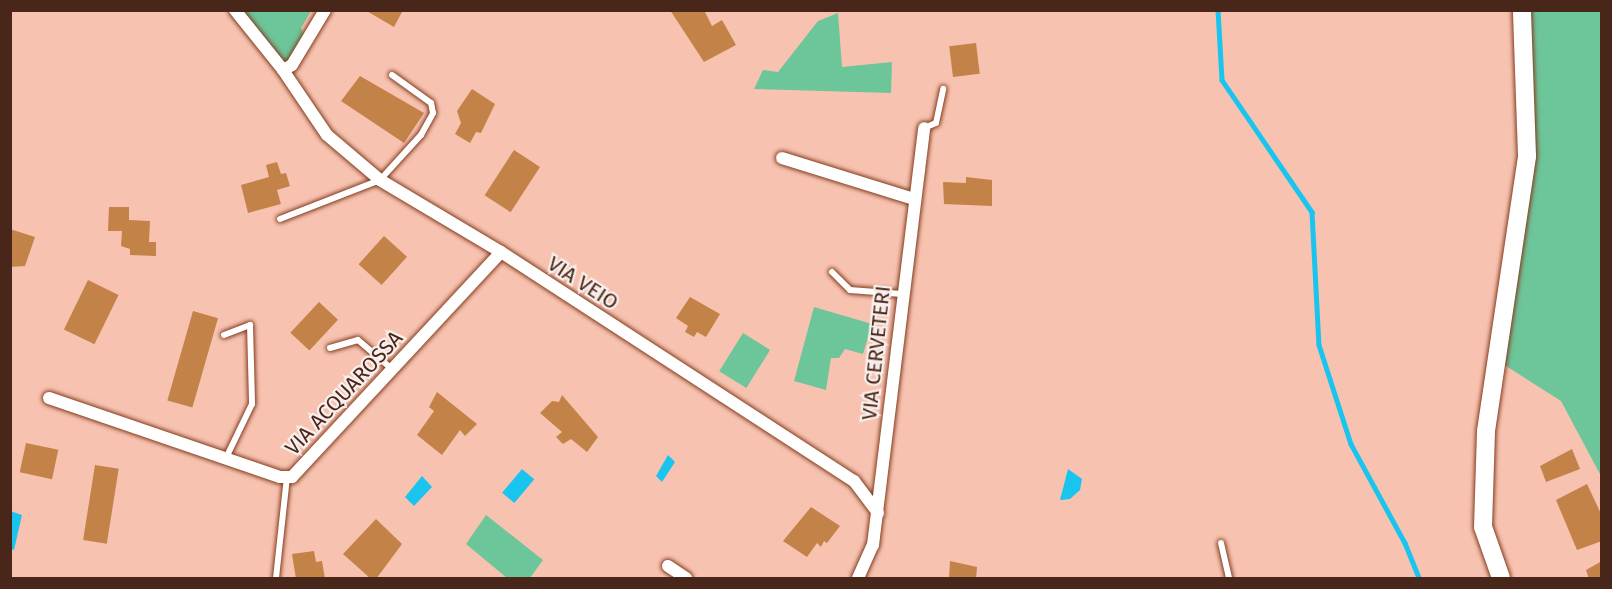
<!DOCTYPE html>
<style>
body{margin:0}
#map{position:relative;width:1612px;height:589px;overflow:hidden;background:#f7c3b0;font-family:"Fira Sans",sans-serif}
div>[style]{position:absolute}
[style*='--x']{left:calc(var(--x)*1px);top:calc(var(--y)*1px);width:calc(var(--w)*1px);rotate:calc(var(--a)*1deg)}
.green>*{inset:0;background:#6dc59a;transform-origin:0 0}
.water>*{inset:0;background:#19c5ef;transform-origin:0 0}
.stream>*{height:4.5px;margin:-2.25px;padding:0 2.25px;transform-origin:2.25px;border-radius:2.25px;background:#19c5ef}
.building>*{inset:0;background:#c38247;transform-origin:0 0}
.roads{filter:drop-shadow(0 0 2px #853b1e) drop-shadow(0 0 2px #853b1e)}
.lane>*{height:6px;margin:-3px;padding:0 3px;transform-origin:3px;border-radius:3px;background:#fff}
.street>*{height:12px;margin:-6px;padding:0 6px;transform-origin:6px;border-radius:6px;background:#fff}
.secondary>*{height:18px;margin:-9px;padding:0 9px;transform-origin:9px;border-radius:9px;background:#fff}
span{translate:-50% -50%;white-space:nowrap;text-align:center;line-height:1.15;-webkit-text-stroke:4.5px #f8efec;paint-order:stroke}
.street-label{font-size:21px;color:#48271a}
.frame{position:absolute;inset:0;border:12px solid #48271a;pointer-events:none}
</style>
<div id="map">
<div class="green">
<div style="clip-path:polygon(240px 11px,311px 11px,301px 28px,306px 38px,295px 57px,283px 65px)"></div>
<div style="clip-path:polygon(1522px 11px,1601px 11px,1601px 476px,1561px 401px,1503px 364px,1527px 156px)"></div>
<div style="clip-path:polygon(838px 13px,842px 67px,892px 62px,891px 93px,754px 89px,763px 70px,778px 72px,818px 21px)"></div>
<div style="clip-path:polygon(814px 307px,872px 324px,863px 354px,845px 349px,839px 358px,831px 358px,826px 390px,794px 381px)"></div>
<div style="left:743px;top:333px;width:32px;height:45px;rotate:32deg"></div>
<div style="clip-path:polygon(486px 515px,543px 560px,530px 578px,507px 578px,466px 544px)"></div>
</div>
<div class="water">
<div style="clip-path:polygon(668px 455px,675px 462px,662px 482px,656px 476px)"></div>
<div style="left:522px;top:469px;width:16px;height:31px;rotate:40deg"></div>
<div style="clip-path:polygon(1068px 469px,1082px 479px,1080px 490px,1070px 499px,1060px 500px)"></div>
<div style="clip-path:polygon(422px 476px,432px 487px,414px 506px,405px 497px)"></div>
<div style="clip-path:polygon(10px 511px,22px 515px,14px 550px,11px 549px)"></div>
</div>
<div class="stream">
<div style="--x:1218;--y:10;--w:70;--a:86.7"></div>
<div style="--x:1222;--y:80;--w:160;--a:55.7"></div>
<div style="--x:1312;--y:212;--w:133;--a:87"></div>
<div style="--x:1319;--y:345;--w:104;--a:72.1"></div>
<div style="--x:1351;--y:444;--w:113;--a:61.4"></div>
<div style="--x:1405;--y:543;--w:38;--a:68"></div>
</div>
<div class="building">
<div style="clip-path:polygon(365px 10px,403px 10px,394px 27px)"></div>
<div style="clip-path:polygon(670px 10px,704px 10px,712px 26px,722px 20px,736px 45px,704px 62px)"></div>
<div style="left:976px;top:43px;width:31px;height:27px;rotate:83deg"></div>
<div style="clip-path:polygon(360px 76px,424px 113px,404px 143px,341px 101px)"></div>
<div style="clip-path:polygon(472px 89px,495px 104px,481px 133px,476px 132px,470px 143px,455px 134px,461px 123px,457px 111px)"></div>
<div style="left:514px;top:150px;width:31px;height:54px;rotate:33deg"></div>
<div style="clip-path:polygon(277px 162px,281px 174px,286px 173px,290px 186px,277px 190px,281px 204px,248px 213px,241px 185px,269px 177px,266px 165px)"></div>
<div style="clip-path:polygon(966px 177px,992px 180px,992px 206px,944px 204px,943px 182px,966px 183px)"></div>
<div style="clip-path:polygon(109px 207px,129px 207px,129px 220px,150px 221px,149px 242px,156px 242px,156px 256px,130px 255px,130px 249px,121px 246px,122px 231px,108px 231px)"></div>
<div style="clip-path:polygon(10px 229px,35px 237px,25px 266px,10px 267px)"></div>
<div style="left:384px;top:236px;width:31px;height:38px;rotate:42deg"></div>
<div style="left:88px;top:280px;width:34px;height:55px;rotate:26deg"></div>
<div style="clip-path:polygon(690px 297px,720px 314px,706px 337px,697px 332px,694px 337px,685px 332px,688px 326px,676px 318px)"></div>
<div style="left:319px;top:302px;width:26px;height:42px;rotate:43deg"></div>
<div style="left:193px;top:311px;width:26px;height:93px;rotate:16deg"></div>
<div style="clip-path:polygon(437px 392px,477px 424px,465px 436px,460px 430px,442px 455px,417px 435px,434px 411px,429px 407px)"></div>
<div style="clip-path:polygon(562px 395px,598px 437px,587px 452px,571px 439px,563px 444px,556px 437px,562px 432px,540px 413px,552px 401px,559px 402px)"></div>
<div style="left:26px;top:443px;width:33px;height:30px;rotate:12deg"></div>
<div style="clip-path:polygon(1572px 449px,1580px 469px,1546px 482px,1540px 466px)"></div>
<div style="left:95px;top:465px;width:24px;height:76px;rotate:9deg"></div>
<div style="clip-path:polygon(1587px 484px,1602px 516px,1602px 541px,1577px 550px,1556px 500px)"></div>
<div style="clip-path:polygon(811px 507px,840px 526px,827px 543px,824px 541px,821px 547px,817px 543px,807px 557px,783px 541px)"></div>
<div style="clip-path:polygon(376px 519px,402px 544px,376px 579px,371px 579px,343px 554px)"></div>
<div style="clip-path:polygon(314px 551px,316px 562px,322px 561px,325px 579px,296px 579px,292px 554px)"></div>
<div style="clip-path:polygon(950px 561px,977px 567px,976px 579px,949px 579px)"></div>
<div style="clip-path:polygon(1602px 561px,1602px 579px,1589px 579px,1586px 570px)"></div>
</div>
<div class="roads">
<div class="lane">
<div style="--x:924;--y:128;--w:13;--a:-23"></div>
<div style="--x:936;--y:123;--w:35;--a:-78"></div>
<div style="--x:280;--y:219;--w:107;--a:-21.3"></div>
<div style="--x:380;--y:180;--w:61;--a:-47.7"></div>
<div style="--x:421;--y:135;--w:25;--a:-61"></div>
<div style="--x:433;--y:113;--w:10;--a:-101"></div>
<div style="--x:431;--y:103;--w:48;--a:-144.3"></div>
<div style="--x:832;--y:272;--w:25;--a:45"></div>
<div style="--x:850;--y:290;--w:52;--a:4.4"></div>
<div style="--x:224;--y:335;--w:28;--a:-21"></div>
<div style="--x:250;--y:325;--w:79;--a:88.5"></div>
<div style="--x:252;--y:404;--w:60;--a:115.7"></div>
<div style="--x:330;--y:348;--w:29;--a:-16"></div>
<div style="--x:358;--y:340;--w:45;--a:40.5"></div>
<div style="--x:1221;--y:543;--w:36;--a:77"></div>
<div style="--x:276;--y:578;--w:102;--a:-83.8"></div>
</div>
<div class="street">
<div style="--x:235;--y:10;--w:77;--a:51.3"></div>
<div style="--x:283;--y:70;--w:78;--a:55.9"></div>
<div style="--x:327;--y:135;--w:70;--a:40.3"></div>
<div style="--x:380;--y:180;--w:141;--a:30.8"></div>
<div style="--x:501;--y:252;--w:421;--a:33"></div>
<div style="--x:854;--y:481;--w:40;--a:53"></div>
<div style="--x:283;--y:70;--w:10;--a:-29"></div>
<div style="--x:292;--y:65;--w:64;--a:-59"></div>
<div style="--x:782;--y:158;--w:138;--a:17.3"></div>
<div style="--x:49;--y:398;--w:244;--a:18.9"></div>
<div style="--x:280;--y:477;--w:12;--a:0"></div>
<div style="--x:292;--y:477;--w:307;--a:-47.1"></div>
<div style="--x:668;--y:566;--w:22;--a:34"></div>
<div style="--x:858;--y:578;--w:36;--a:-66"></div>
<div style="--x:873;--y:545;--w:420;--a:-83"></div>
</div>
<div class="secondary">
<div style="--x:1501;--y:578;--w:54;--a:-109.4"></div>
<div style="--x:1483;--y:527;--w:96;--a:-88.2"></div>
<div style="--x:1486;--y:431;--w:278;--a:-81.5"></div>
<div style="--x:1527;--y:156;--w:146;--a:-92"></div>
</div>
</div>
<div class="street-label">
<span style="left:583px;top:283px;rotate:33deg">VIA VEIO</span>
<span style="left:876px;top:353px;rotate:-84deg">VIA CERVETERI</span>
<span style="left:344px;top:393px;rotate:-47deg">VIA ACQUAROSSA</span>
</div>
<div class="frame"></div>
</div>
